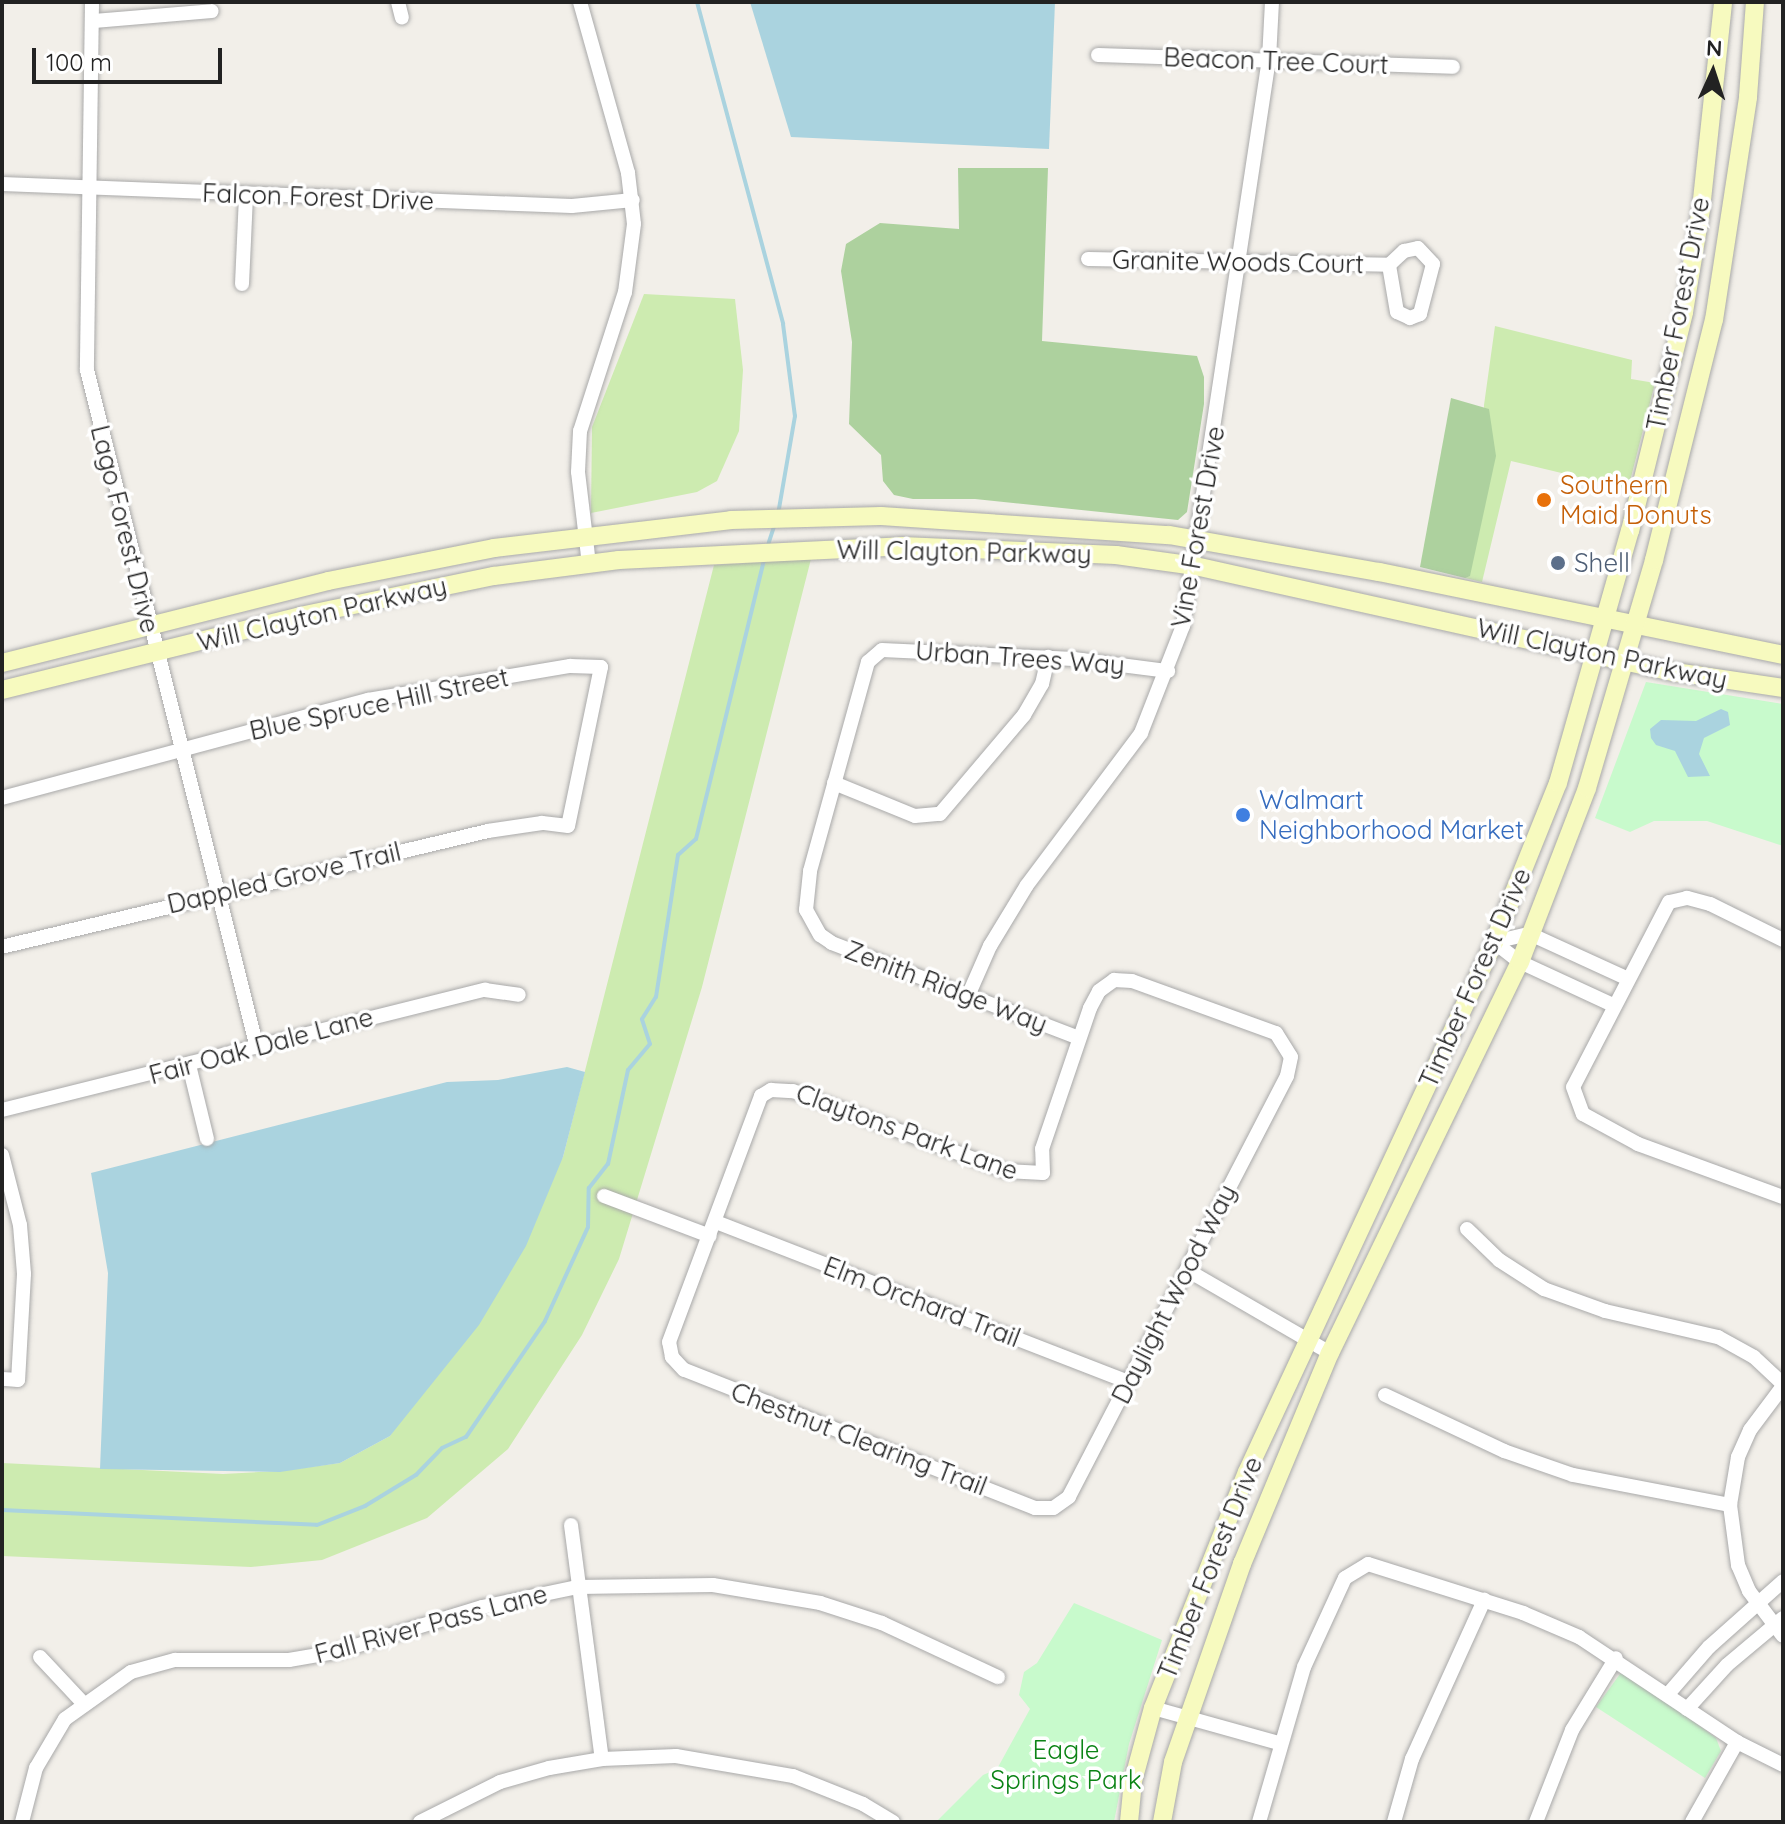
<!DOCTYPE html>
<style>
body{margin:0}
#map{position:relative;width:1785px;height:1824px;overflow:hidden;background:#f2efe9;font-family:Quicksand,sans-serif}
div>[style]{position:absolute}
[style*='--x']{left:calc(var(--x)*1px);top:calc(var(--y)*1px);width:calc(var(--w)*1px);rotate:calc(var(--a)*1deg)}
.grass>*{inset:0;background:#cdebb0}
.forest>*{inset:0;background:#add19e}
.park>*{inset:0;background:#c8facc}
.water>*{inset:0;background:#aad3df}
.stream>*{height:4px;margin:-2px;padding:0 2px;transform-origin:2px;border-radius:2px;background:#aad3df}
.roads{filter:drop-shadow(0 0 2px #a9a9a9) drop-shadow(0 0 2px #a9a9a9)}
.minor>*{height:14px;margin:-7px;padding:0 7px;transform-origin:7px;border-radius:7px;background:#fff}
.secondary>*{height:18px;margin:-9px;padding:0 9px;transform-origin:9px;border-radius:9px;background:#f7fabf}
.dots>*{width:22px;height:22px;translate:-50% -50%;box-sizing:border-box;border:4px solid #fff;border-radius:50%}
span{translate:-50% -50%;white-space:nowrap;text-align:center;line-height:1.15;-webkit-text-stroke:7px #fff;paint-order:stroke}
.street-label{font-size:26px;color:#222}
.food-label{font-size:26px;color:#c56008}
.left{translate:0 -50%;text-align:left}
.service-label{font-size:26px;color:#4e5e75}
.shop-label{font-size:26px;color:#366cbe}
.park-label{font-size:26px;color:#0c8416}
.frame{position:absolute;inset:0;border:4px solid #222;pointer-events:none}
.north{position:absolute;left:1673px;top:32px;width:80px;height:80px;-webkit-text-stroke:6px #fff;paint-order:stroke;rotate:3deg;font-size:22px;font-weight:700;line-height:32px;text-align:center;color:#222}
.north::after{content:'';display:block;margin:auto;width:28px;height:36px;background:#222;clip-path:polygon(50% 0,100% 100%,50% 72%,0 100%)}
.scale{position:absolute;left:32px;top:48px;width:190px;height:36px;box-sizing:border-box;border:4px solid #222;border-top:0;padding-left:10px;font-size:24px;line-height:28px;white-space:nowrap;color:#222;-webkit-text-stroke:6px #fff;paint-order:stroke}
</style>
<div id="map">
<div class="grass">
<div style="clip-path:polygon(644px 294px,735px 299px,743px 370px,739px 431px,717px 481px,697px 492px,591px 513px,592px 427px)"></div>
<div style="clip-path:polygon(1495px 326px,1632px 360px,1631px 379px,1655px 383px,1628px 489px,1511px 461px,1482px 582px,1465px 578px,1485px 471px,1484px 405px)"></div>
<div style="clip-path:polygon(811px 559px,702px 987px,619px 1259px,582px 1335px,508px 1449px,427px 1518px,322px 1560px,251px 1567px,2px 1556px,2px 1463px,223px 1474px,280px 1471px,340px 1463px,390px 1436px,563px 1157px,714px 565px)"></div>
</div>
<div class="forest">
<div style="clip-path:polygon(958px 168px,1048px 168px,1042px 341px,1197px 356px,1204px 377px,1204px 404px,1187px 512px,1178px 520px,975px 499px,913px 499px,894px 495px,883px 481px,881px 455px,849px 424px,852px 342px,841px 271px,846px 244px,880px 223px,959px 229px)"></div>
<div style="clip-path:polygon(1451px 398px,1489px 409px,1496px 456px,1470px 576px,1465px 578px,1420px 567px)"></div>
</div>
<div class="park">
<div style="clip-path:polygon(1646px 682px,1783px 704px,1783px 846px,1707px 821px,1654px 821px,1630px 832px,1595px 818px)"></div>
<div style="clip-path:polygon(1074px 1603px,1162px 1640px,1129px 1744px,1114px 1822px,936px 1822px,983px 1775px,997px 1769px,1030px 1709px,1019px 1695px,1024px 1672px,1037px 1663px)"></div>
<div style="clip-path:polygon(1620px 1674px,1629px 1674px,1716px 1738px,1721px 1751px,1705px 1778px,1596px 1707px)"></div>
</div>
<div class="water">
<div style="clip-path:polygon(750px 2px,1055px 2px,1049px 149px,791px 137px)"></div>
<div style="clip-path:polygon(1721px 709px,1728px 712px,1730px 725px,1704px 738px,1699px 754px,1710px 776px,1688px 777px,1675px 751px,1656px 745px,1651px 738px,1650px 729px,1661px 720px,1696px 721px)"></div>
<div style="clip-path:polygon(567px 1067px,585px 1072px,563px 1157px,526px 1246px,479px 1325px,390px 1436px,340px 1463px,280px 1472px,100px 1469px,108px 1273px,91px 1173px,447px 1082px,498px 1080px)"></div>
</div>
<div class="stream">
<div style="--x:697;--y:2;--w:333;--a:75"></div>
<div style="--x:783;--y:324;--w:93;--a:82.6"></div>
<div style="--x:795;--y:416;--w:99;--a:99.8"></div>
<div style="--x:767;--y:548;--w:23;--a:-72"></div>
<div style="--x:2;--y:1510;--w:315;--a:2.7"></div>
<div style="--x:317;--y:1525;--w:52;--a:-21.6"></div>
<div style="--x:365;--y:1506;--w:60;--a:-31.3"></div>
<div style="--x:416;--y:1475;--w:37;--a:-46"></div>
<div style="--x:442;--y:1448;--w:26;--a:-25"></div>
<div style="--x:466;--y:1437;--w:140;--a:-55.7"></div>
<div style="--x:545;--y:1321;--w:103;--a:-65.4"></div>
<div style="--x:588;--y:1227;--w:39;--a:-89"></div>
<div style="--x:589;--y:1188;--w:31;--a:-52"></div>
<div style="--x:608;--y:1164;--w:96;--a:-78"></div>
<div style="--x:628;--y:1070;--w:34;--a:-50"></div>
<div style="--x:650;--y:1044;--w:26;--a:-108"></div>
<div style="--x:642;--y:1019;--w:26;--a:-58"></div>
<div style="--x:656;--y:997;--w:144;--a:-81.2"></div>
<div style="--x:678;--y:855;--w:24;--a:-42"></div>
<div style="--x:696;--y:839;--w:290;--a:-76.3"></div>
</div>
<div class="roads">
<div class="minor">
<div style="--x:92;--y:2;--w:368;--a:90.8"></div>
<div style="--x:87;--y:370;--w:695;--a:75.92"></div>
<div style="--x:398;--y:2;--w:16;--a:76"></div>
<div style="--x:580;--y:2;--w:178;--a:74.3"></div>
<div style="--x:628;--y:173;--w:51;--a:83.3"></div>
<div style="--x:634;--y:224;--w:69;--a:97.5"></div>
<div style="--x:625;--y:292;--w:146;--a:107.9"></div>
<div style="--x:580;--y:431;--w:41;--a:92.8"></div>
<div style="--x:578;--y:472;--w:93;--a:83.2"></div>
<div style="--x:94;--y:21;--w:118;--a:-4.8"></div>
<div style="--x:1098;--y:55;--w:355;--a:1.9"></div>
<div style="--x:2;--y:184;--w:570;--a:2.21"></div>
<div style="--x:572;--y:206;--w:61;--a:-5.6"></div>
<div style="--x:1088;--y:259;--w:301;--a:1.1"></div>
<div style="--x:1389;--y:265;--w:21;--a:-43"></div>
<div style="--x:1404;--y:251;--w:14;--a:-12"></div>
<div style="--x:1418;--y:248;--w:22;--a:47"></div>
<div style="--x:1433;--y:264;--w:52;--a:104.6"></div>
<div style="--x:1420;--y:314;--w:11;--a:158"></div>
<div style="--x:1410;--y:318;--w:14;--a:-155"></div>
<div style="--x:1397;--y:312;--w:48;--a:-99.7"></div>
<div style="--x:242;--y:284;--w:89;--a:-87.4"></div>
<div style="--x:834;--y:783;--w:87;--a:22.2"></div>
<div style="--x:915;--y:816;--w:25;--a:-5"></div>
<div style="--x:940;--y:814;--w:130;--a:-49.7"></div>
<div style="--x:1024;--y:715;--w:36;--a:-60"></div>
<div style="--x:1042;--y:684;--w:28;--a:-77"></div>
<div style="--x:2;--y:798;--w:379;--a:-15"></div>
<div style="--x:368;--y:700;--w:205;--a:-9.6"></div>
<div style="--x:570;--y:666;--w:31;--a:2"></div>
<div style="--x:601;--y:667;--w:162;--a:101.7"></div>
<div style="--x:568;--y:826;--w:26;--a:-173"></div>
<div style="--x:542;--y:823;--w:55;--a:171.6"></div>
<div style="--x:488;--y:831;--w:500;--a:166.6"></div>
<div style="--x:1783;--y:940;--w:81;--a:-153.7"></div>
<div style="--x:1710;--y:904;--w:24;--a:-165"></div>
<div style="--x:1687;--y:898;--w:18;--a:167"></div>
<div style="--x:1669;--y:902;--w:208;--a:117.4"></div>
<div style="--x:1573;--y:1087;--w:29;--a:70"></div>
<div style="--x:1583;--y:1114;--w:63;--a:28.6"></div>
<div style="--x:1638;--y:1144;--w:154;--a:20.1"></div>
<div style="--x:1494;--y:942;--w:37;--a:-13"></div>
<div style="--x:1530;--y:934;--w:106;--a:24.6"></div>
<div style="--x:1494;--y:942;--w:33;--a:38"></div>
<div style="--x:1520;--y:962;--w:102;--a:24.8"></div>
<div style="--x:1114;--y:980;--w:18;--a:3"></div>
<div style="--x:1132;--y:981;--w:153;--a:19.9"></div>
<div style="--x:1276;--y:1033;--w:28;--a:58"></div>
<div style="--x:1291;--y:1057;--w:19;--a:102"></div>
<div style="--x:1287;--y:1076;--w:474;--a:117.4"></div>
<div style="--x:1069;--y:1497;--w:19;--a:145"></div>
<div style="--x:1053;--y:1508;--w:18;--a:180"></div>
<div style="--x:1035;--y:1508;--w:377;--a:-158.5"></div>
<div style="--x:684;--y:1370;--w:18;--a:-133"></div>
<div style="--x:672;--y:1357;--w:15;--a:-101"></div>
<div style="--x:669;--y:1342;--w:263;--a:-69.5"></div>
<div style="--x:761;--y:1096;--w:12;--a:-31"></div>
<div style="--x:771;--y:1090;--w:22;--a:3"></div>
<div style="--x:793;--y:1091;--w:228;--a:20.6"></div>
<div style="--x:1006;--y:1171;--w:37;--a:3"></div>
<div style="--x:1043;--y:1173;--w:24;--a:-92"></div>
<div style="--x:1042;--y:1149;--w:149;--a:-71.2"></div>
<div style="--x:1090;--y:1008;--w:19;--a:-62"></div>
<div style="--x:1099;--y:991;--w:19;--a:-36"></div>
<div style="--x:968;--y:996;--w:55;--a:-66.3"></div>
<div style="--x:990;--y:946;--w:71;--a:-58.8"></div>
<div style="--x:1027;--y:885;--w:190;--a:-53.1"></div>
<div style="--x:1141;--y:733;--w:115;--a:-68.6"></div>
<div style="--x:1183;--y:626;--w:573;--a:-81.38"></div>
<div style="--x:1269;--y:59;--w:57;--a:-87"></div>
<div style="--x:1079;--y:1038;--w:265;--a:-159"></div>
<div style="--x:832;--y:943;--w:14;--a:-146"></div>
<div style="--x:820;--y:935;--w:29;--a:-119"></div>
<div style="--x:806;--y:910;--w:39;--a:-84"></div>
<div style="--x:810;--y:871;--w:217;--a:-74.5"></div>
<div style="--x:868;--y:662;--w:18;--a:-41"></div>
<div style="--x:882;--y:650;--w:192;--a:2.7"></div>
<div style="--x:1074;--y:659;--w:95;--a:7.3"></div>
<div style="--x:189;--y:1065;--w:76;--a:76.3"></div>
<div style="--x:2;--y:1110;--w:498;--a:-14"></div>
<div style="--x:485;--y:990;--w:34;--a:8"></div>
<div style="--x:2;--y:1155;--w:72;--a:75.6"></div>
<div style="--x:20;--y:1225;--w:49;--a:85.3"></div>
<div style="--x:24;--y:1274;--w:106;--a:93.2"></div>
<div style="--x:18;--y:1380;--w:16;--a:-176"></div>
<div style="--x:604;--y:1196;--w:113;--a:20.7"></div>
<div style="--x:716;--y:1222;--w:443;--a:21.2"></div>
<div style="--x:1467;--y:1229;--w:45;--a:44.1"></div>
<div style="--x:1499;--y:1260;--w:54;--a:32.8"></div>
<div style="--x:1544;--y:1289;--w:65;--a:19.8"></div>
<div style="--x:1605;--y:1311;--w:116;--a:13"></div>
<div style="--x:1718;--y:1337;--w:41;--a:29.1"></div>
<div style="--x:1754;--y:1357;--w:40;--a:43"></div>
<div style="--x:1187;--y:1270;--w:165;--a:30.1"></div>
<div style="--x:1783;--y:1386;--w:55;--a:126.9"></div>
<div style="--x:1750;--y:1430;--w:30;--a:114"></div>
<div style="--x:1738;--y:1457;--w:49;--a:99.5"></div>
<div style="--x:1730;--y:1505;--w:61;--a:82.4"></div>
<div style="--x:1738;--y:1565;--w:28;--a:67"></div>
<div style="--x:1749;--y:1591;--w:56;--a:52.9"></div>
<div style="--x:1385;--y:1395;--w:132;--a:25.2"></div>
<div style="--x:1504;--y:1451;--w:73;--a:19.2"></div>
<div style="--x:1573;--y:1475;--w:160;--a:10.8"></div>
<div style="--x:571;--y:1525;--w:236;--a:82.5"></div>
<div style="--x:40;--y:1657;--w:63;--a:46.9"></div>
<div style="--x:1669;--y:1693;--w:61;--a:-49"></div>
<div style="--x:1709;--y:1647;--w:99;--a:-41.7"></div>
<div style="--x:1153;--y:1708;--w:130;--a:15.6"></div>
<div style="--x:1687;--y:1709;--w:59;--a:-47.7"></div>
<div style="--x:1727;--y:1665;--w:73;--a:-40"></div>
<div style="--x:22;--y:1822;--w:56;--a:-75.5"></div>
<div style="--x:36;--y:1768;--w:57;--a:-59.4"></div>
<div style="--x:65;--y:1719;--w:81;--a:-35.5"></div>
<div style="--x:131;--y:1672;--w:46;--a:-15.3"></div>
<div style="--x:175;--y:1660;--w:114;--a:0"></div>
<div style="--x:289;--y:1660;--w:48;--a:-9.7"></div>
<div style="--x:336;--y:1652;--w:153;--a:-17.1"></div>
<div style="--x:482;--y:1607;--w:98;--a:-11.8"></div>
<div style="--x:578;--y:1587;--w:135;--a:-0.8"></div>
<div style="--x:713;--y:1585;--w:109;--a:9.5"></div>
<div style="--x:820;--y:1603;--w:65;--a:17.9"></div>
<div style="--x:882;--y:1623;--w:128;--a:25"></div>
<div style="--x:420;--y:1822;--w:89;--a:-26.6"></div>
<div style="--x:500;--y:1782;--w:51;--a:-15.9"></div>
<div style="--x:549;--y:1768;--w:54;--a:-9.6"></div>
<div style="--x:602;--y:1759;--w:74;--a:-2.3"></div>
<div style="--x:676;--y:1756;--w:119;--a:9.7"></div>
<div style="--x:793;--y:1776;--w:75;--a:21.8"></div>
<div style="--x:863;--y:1804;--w:35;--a:31"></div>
<div style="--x:1259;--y:1822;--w:161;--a:-73.8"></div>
<div style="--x:1304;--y:1667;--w:98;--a:-65.3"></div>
<div style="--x:1345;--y:1578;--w:27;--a:-31"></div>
<div style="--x:1368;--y:1564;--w:163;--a:17.5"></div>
<div style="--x:1523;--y:1613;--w:61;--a:23.2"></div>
<div style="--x:1579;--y:1637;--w:190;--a:33.6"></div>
<div style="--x:1737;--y:1742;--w:51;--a:26.6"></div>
<div style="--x:1394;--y:1822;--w:66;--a:-74.1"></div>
<div style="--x:1412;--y:1759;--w:175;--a:-65.6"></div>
<div style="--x:1536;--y:1822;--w:99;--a:-68.6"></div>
<div style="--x:1572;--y:1730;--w:84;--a:-58.6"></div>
<div style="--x:1692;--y:1822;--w:92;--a:-60.6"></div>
</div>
<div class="secondary">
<div style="--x:2;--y:663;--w:336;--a:-14.1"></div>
<div style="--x:328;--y:581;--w:169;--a:-11.2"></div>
<div style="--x:494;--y:548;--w:239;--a:-6.7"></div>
<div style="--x:731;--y:520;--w:150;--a:-1.5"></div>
<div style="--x:881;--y:516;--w:289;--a:3.8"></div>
<div style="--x:1169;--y:535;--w:213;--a:10"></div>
<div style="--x:1379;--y:572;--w:412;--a:11.6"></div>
<div style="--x:2;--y:690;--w:307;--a:-13.9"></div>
<div style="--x:300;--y:616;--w:198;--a:-11.7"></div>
<div style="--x:494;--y:576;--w:126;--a:-7.3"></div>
<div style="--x:619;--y:560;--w:283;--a:-2.8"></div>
<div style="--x:902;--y:546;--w:214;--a:2.4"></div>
<div style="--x:1116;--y:555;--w:80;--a:7.9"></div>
<div style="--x:1195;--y:566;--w:492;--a:12.5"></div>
<div style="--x:1675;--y:672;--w:109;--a:8.4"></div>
<div style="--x:1129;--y:1822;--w:41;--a:-84.4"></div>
<div style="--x:1133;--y:1781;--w:76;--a:-74.7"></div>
<div style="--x:1153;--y:1708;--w:254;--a:-68.3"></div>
<div style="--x:1247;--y:1472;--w:585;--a:-65.01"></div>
<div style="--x:1494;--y:942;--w:171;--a:-68.1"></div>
<div style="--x:1558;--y:783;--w:262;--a:-74.1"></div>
<div style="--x:1630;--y:531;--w:226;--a:-76.1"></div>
<div style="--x:1684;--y:312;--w:104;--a:-80.6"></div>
<div style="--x:1701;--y:209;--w:208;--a:-83.9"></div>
<div style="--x:1162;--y:1822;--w:61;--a:-79.6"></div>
<div style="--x:1173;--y:1762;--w:210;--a:-70.8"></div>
<div style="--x:1242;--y:1564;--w:229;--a:-67.4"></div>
<div style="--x:1330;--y:1353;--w:435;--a:-64.1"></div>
<div style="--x:1520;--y:962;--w:186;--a:-68.9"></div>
<div style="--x:1587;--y:788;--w:238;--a:-73.6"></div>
<div style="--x:1654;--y:560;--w:247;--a:-76"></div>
<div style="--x:1714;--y:320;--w:226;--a:-81.3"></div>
<div style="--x:1748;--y:97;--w:95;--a:-85.8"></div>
</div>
</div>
<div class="dots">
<div style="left:1544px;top:500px;background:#e8710a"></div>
<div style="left:1558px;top:563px;background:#5c6f8a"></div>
<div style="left:1243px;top:815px;background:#3f7fe0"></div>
</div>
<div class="street-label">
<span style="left:1276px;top:61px;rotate:2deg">Beacon Tree Court</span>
<span style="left:318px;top:197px;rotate:2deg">Falcon Forest Drive</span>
<span style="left:1238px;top:262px;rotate:1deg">Granite Woods Court</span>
<span style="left:1678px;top:314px;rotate:-79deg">Timber Forest Drive</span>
<span style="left:1198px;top:527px;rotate:-80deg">Vine Forest Drive</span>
<span style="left:125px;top:529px;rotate:76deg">Lago Forest Drive</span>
<span style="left:964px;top:552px;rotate:1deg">Will Clayton Parkway</span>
<span style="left:322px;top:614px;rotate:-13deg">Will Clayton Parkway</span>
<span style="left:1602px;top:654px;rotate:12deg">Will Clayton Parkway</span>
<span style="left:1020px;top:658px;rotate:4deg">Urban Trees Way</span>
<span style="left:379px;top:704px;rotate:-12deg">Blue Spruce Hill Street</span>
<span style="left:284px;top:878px;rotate:-13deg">Dappled Grove Trail</span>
<span style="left:1475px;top:978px;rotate:-66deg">Timber Forest Drive</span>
<span style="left:946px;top:987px;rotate:21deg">Zenith Ridge Way</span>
<span style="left:261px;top:1046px;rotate:-15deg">Fair Oak Dale Lane</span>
<span style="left:907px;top:1132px;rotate:20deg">Claytons Park Lane</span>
<span style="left:1174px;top:1294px;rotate:-63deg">Daylight Wood Way</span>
<span style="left:922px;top:1302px;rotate:21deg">Elm Orchard Trail</span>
<span style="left:859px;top:1439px;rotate:21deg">Chestnut Clearing Trail</span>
<span style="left:1210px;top:1568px;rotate:-68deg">Timber Forest Drive</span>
<span style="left:431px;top:1624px;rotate:-15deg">Fall River Pass Lane</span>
</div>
<div class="food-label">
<span class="left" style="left:1560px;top:500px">Southern<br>Maid Donuts</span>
</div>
<div class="service-label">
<span class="left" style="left:1574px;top:563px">Shell</span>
</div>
<div class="shop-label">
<span class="left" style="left:1259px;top:815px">Walmart<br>Neighborhood Market</span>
</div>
<div class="park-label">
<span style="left:1066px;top:1765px">Eagle<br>Springs Park</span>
</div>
<div class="frame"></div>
<div class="north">N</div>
<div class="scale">100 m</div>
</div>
